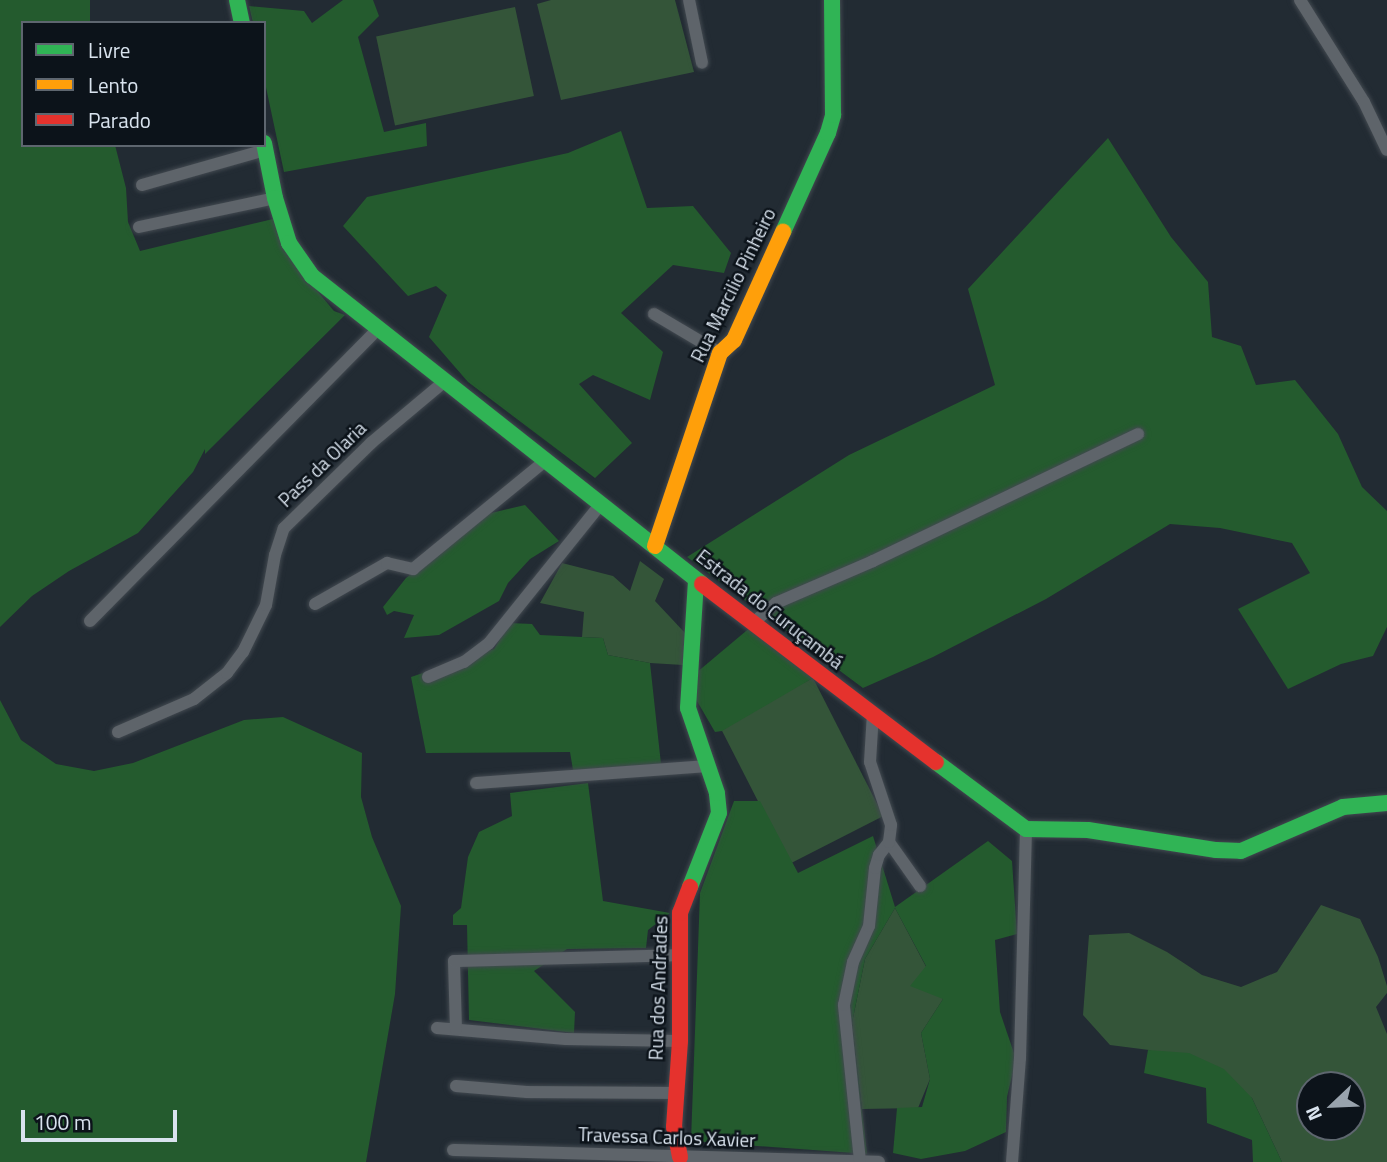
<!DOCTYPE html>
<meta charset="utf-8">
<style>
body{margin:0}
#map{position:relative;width:1387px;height:1162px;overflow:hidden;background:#222b33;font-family:"Titillium Web",sans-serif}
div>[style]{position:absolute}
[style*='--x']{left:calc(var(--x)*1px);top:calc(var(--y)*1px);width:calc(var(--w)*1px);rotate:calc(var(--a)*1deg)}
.green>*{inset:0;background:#345539;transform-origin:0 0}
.forest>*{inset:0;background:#245b2e}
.roads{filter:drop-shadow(0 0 2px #424950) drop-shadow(0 0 2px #424950)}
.street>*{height:12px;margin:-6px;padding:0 6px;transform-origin:6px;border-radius:6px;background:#5e646a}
.fast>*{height:16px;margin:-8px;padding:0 8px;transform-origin:8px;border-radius:8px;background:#30b455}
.slow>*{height:16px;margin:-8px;padding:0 8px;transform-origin:8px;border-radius:8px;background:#ff9f0a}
.jam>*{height:16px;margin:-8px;padding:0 8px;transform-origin:8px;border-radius:8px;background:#e5322d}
span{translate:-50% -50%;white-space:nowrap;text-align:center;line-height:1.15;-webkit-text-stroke:5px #0c131a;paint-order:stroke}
.street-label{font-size:19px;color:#d9e3ee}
.legend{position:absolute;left:21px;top:21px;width:245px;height:126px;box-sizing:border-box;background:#0c131a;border:2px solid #5e666f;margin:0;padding:9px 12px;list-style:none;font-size:21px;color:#d9e3ee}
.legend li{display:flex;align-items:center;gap:14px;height:35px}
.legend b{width:35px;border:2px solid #5e666f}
.north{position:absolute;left:1296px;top:1071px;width:70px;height:70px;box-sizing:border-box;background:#0c131a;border:2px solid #5e666f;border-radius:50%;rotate:247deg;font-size:19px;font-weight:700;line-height:28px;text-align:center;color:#d9e3ee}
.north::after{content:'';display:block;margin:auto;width:24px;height:32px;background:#99a3ad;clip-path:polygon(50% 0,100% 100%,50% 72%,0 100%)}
.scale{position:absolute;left:21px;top:1110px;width:156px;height:32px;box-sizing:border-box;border:4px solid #d9e3ee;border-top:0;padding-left:9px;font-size:21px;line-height:24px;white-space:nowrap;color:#d9e3ee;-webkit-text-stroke:5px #0c131a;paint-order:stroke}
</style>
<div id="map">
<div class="green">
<div style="clip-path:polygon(551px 0,675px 0,694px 72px,561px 100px,537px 4px)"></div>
<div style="left:515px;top:7px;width:91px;height:142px;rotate:78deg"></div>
<div style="clip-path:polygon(640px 561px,664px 579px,655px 601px,686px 634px,683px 665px,650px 663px,608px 655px,603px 638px,582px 637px,584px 612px,540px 603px,562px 563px,613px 576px,630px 591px)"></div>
<div style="left:813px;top:678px;width:155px;height:105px;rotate:63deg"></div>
<div style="clip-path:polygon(evenodd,1321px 905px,1360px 919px,1378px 957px,1387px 986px,1387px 993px,1376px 1007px,1387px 1034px,1387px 1162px,1282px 1162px,1252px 1098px,1149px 1050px,1110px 1045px,1083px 1015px,1089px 935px,1129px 933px,1167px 952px,1202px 975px,1241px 987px,1277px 972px,1321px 905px,1310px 1085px,1352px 1085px,1352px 1127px,1310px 1127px,1310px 1085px)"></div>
<div style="clip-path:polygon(895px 908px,943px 999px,921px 1033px,930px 1079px,918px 1108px,862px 1109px,852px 1023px,865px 959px)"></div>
</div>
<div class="forest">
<div style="clip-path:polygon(0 0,90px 0,90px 23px,23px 23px,23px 145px,115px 145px,126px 188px,128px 222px,140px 251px,273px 219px,292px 261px,334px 311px,345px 315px,205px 454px,205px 449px,193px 472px,138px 533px,69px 571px,32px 596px,0 627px)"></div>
<div style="clip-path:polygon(343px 0,373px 0,379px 16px,358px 37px,384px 132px,426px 123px,427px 146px,284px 172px,264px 78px,264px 23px,253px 23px,249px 6px,304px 11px,312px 23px)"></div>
<div style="clip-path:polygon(621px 131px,647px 208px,693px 206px,731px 253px,724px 273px,673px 265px,621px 313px,663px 352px,650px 400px,593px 375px,579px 384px,632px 443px,595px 478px,468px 382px,429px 337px,447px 295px,436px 286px,408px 296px,343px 226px,367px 197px,568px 153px)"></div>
<div style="clip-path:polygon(1108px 138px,1171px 237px,1208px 282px,1212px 337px,1241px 346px,1256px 385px,1295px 380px,1338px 434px,1362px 487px,1387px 511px,1387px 627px,1373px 656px,1341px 664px,1288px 689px,1238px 609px,1310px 573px,1292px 543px,1220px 528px,1170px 524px,1046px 599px,933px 657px,863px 688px,687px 557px,849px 455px,995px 385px,968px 289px)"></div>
<div style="clip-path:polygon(525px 505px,559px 541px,530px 559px,508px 583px,499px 601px,439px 635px,404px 638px,414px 615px,394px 611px,387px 615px,383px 607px,406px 578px,491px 513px)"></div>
<div style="clip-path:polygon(510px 623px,532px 624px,540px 635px,603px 638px,608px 655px,650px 663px,661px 764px,573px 770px,570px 752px,426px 753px,411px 677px,494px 649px)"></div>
<div style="clip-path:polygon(752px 626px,813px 678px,722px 731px,715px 732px,694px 696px,696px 673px)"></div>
<div style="clip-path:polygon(0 700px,21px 740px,56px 764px,94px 771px,133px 763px,244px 720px,283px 717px,362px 753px,361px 797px,372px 837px,401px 906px,395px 994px,366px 1162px,0 1162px)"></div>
<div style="clip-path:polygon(588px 783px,603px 901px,670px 913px,648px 930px,646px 948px,567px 949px,534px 971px,575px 1012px,574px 1033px,469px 1020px,467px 925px,453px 925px,453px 915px,461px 908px,468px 857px,479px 832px,512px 816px,510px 793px)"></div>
<div style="clip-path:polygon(734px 801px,760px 801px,798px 873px,873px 836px,895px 907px,988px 841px,1012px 861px,1017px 934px,995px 940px,1000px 1012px,1016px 1059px,1007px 1097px,1006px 1132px,965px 1151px,921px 1159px,893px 1153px,897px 1108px,922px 1107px,930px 1079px,921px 1033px,943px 999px,910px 986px,926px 966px,895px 908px,865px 959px,852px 1023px,867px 1154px,691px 1141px,700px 893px)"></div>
<div style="clip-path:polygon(1148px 1050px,1189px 1053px,1224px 1069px,1252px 1098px,1282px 1162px,1253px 1162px,1252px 1140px,1207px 1123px,1206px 1088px,1144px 1073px)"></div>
</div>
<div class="roads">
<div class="street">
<div style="--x:689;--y:0;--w:64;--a:78.3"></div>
<div style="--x:1300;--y:0;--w:120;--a:57.9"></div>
<div style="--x:1364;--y:102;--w:53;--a:64.4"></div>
<div style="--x:142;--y:185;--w:128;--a:-15.9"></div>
<div style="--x:139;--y:227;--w:139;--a:-12"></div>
<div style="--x:654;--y:314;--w:77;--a:30.6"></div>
<div style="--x:315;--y:604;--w:83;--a:-29.7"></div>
<div style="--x:387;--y:563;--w:27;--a:13"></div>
<div style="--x:413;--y:569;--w:171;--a:-39.3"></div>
<div style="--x:90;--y:621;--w:410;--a:-45.4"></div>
<div style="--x:753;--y:623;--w:30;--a:-41"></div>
<div style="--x:776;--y:603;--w:106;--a:-23.4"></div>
<div style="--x:873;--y:561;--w:294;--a:-25.6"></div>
<div style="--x:428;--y:677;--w:39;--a:-23"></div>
<div style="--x:464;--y:662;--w:31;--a:-37"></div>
<div style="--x:489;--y:643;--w:177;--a:-51.2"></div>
<div style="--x:118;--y:732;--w:83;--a:-23.5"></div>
<div style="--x:194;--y:699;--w:42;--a:-38.2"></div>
<div style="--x:227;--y:673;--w:26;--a:-53"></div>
<div style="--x:243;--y:652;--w:52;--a:-63.9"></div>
<div style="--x:266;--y:605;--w:51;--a:-79.8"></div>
<div style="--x:275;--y:555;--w:28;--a:-72"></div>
<div style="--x:284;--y:528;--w:122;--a:-44.3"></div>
<div style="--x:371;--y:443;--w:97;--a:-40"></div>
<div style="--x:476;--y:783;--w:233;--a:-4.2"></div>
<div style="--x:889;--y:842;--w:54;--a:54.8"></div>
<div style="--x:437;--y:1028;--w:129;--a:4.9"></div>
<div style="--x:566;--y:1039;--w:114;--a:1"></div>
<div style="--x:456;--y:1029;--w:68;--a:-91.7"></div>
<div style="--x:454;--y:961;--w:224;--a:-1.5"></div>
<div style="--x:456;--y:1086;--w:71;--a:4.8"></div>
<div style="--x:527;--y:1092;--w:147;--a:0.4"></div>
<div style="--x:453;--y:1150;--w:426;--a:1.6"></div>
<div style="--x:860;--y:1161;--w:157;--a:-95.9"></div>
<div style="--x:844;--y:1005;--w:44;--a:-78.2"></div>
<div style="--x:853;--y:962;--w:39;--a:-66"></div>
<div style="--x:869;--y:926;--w:58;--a:-84.1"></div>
<div style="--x:875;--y:868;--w:14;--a:-73"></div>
<div style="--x:879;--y:855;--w:16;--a:-52"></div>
<div style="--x:889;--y:842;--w:17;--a:-83"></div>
<div style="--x:891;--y:825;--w:66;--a:-108.4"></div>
<div style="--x:870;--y:762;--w:49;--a:-86.5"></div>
<div style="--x:1012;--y:1162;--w:104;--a:-85.6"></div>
<div style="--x:1020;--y:1058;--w:229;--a:-88.5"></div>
</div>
<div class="fast">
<div style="--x:237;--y:0;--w:24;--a:78"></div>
<div style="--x:264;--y:143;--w:56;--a:78.7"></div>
<div style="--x:275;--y:198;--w:47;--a:72.7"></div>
<div style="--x:289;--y:243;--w:40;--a:55.1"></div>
<div style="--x:312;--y:276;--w:497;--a:38.3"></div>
<div style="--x:783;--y:232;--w:109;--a:-65.6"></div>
<div style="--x:828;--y:133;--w:19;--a:-74"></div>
<div style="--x:833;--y:115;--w:115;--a:-90.5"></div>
<div style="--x:936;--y:762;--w:112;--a:36.7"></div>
<div style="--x:1026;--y:829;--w:62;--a:0.9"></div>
<div style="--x:1088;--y:830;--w:130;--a:8.9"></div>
<div style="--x:1216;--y:850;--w:25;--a:2"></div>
<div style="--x:1241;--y:851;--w:111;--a:-23.3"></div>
<div style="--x:1343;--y:807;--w:44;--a:-5.2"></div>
<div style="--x:690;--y:887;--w:79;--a:-68.6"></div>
<div style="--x:719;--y:813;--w:20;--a:-96"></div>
<div style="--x:717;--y:793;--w:90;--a:-108.8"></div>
<div style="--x:688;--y:708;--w:128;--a:-86.4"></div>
</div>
<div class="slow">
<div style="--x:655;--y:546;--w:204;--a:-71.4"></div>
<div style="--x:720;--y:353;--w:19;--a:-43"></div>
<div style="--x:734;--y:340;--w:119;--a:-65.6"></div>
</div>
<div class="jam">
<div style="--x:702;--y:584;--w:294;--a:37.3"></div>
<div style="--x:680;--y:1157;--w:31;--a:-101"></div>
<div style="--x:674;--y:1127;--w:86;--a:-86"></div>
<div style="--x:680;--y:1041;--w:128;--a:-90"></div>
<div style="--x:680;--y:913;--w:28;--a:-69"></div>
</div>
</div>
<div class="street-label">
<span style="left:733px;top:285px;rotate:-64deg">Rua Marcilio Pinheiro</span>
<span style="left:322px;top:464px;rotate:-44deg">Pass da Olaria</span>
<span style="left:770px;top:609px;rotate:38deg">Estrada do Curuçambá</span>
<span style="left:658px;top:988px;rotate:-88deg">Rua dos Andrades</span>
<span style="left:667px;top:1137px;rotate:2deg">Travessa Carlos Xavier</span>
</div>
<ul class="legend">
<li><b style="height:9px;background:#30b455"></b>Livre</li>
<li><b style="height:9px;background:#ff9f0a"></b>Lento</li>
<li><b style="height:9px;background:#e5322d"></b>Parado</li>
</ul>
<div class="north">N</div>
<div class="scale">100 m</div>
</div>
